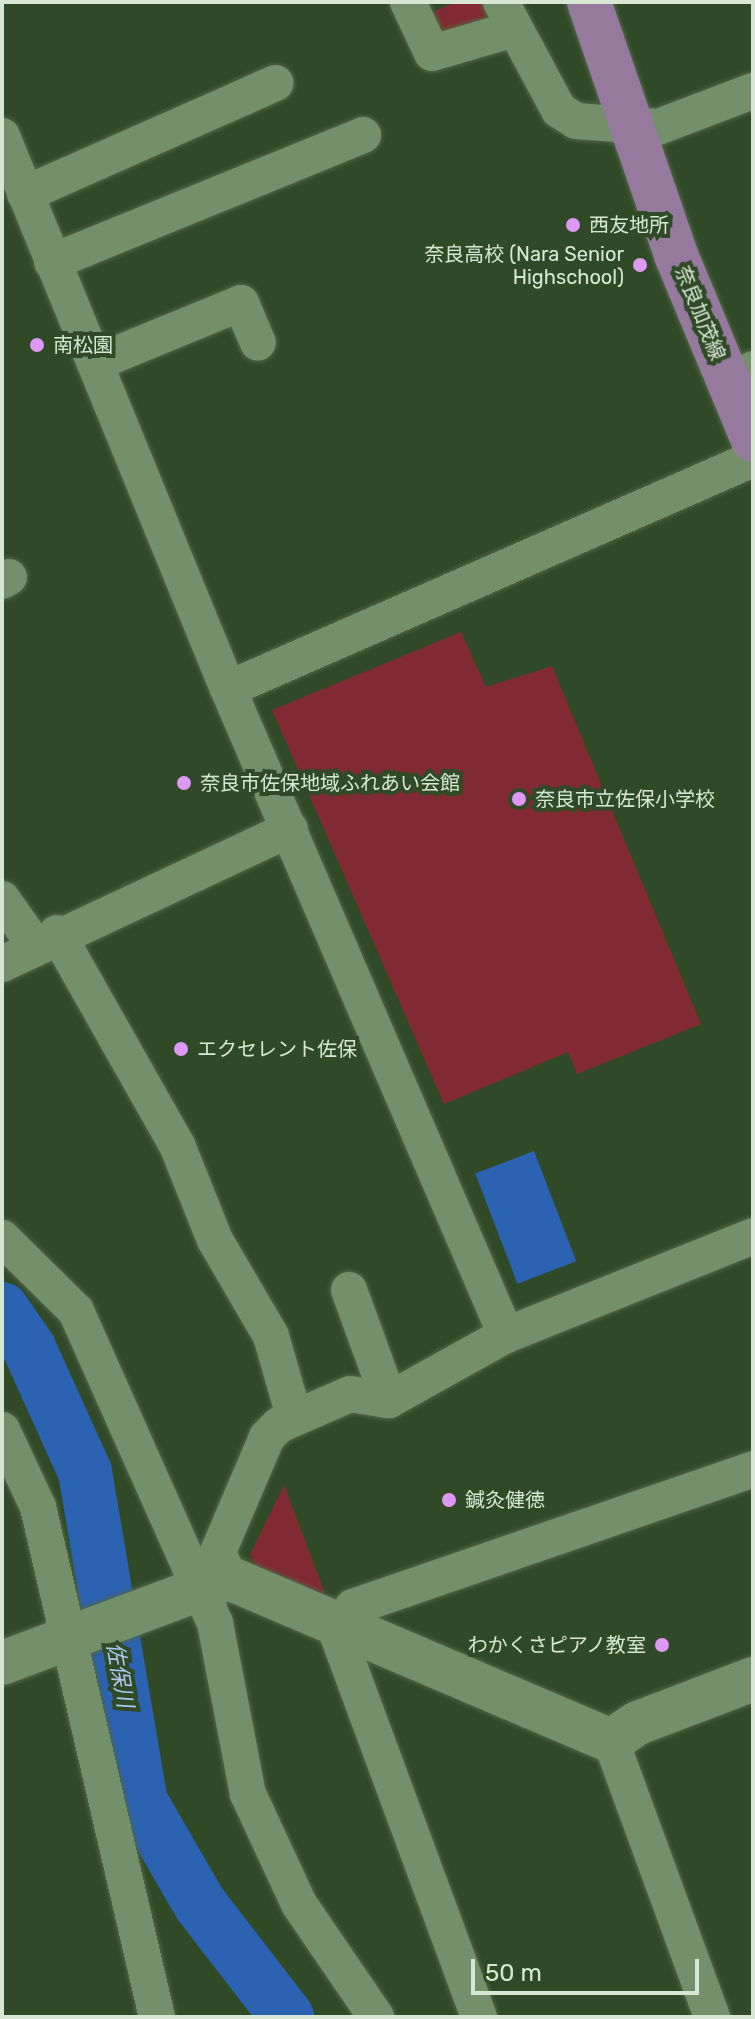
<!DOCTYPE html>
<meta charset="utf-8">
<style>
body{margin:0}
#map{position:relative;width:755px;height:2019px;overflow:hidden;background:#304a28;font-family:Rubik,"Noto Sans JP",sans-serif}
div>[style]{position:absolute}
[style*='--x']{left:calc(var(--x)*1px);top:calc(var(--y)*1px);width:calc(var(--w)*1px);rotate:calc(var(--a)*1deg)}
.green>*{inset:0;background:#822a33}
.water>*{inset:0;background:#2b62b2;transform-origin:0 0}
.river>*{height:54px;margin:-27px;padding:0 27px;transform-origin:27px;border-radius:27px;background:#2b62b2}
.roads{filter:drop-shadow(0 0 2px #516649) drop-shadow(0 0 2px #516649)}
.minor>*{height:36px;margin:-18px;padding:0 18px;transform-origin:18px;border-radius:18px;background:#73906a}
.tertiary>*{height:44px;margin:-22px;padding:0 22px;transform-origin:22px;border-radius:22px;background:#73906a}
.primary>*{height:44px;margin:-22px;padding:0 22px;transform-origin:22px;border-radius:22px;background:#967a9e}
.dots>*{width:22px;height:22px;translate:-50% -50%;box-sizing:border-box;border:4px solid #304a28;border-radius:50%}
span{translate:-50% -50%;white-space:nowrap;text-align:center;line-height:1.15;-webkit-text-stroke:8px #304a28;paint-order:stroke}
.poi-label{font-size:20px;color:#d8e7d3}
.left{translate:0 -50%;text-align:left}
.right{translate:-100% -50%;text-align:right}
.street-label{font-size:20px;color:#d8e7d3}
.water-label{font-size:22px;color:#abc8f2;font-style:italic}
.frame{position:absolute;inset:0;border:4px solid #d8e7d3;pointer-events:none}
.scale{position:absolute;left:471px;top:1959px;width:228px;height:36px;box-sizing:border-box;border:4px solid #d8e7d3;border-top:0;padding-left:10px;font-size:24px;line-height:28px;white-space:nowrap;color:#d8e7d3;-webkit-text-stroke:6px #304a28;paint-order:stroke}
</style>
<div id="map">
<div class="green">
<div style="clip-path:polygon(455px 2px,493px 2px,510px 22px,440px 41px,429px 14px)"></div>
<div style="clip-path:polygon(461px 632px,486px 687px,552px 666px,701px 1024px,577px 1074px,568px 1052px,444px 1104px,272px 710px)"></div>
<div style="clip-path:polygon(284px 1485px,332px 1612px,263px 1585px,250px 1555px)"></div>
</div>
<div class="water">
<div style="left:534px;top:1151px;width:118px;height:63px;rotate:69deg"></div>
</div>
<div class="river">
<div style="--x:2;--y:1309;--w:47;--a:55.3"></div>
<div style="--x:29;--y:1348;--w:136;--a:65.7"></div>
<div style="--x:85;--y:1472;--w:335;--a:80.4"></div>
<div style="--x:141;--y:1802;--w:118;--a:60"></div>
<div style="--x:200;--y:1904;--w:143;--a:52.4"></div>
</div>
<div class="roads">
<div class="minor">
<div style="--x:408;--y:2;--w:56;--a:64.8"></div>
<div style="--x:432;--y:53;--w:85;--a:-16.3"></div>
<div style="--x:501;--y:2;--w:123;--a:61.8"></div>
<div style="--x:559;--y:110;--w:20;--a:33"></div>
<div style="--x:576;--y:121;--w:82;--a:4.2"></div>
<div style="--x:658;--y:127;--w:102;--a:-20.8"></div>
<div style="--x:2;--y:136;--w:597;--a:67.77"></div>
<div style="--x:25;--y:194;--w:274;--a:-23.9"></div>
<div style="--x:52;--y:262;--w:336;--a:-22.2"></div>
<div style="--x:95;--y:363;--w:158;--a:-22.3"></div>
<div style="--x:241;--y:303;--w:43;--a:67"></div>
<div style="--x:728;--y:382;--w:28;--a:-27"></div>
<div style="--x:2;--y:581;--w:8;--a:-30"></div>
<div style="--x:2;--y:899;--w:55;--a:54.6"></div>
<div style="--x:57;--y:933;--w:244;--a:60.5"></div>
<div style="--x:177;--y:1145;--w:102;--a:68.2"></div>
<div style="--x:215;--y:1240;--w:111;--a:59.7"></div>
<div style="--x:271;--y:1336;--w:83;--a:74"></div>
<div style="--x:2;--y:964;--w:318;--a:-25.1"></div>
<div style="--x:2;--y:1238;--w:104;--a:44.6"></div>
<div style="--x:76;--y:1311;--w:342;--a:66"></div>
<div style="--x:215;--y:1623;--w:174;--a:79.1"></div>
<div style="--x:248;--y:1794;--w:121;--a:65.1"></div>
<div style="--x:299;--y:1904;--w:137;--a:55.7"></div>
<div style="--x:349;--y:1290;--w:117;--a:70"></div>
<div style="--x:506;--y:1335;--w:703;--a:-113.28"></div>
<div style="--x:228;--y:689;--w:573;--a:-23.66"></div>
<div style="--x:2;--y:1430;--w:85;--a:64.9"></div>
<div style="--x:38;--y:1507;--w:524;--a:76.87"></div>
<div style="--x:229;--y:1578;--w:28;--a:-113"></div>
<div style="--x:218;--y:1552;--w:125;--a:-66.9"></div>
<div style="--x:267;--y:1437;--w:17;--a:-45"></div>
<div style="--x:279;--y:1425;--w:77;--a:-23.6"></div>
<div style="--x:350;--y:1394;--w:39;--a:9"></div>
<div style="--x:389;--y:1400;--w:134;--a:-29.1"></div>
<div style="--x:506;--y:1335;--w:266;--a:-21.8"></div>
<div style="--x:611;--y:1741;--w:294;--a:69.9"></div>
<div style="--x:479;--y:2017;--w:415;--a:-110.3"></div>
<div style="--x:335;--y:1628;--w:28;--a:-49"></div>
<div style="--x:353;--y:1607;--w:423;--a:-19"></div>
</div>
<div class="tertiary">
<div style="--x:2;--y:1663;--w:242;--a:-20.5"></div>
<div style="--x:229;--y:1578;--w:415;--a:23.1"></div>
<div style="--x:611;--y:1741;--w:32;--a:-34"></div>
<div style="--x:638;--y:1723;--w:123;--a:-20.9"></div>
</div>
<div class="primary">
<div style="--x:589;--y:2;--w:268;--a:71"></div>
<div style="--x:676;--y:255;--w:200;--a:67.4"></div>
</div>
</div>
<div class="dots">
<div style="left:573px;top:225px;background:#de98f3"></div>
<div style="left:640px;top:265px;background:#de98f3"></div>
<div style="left:37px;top:345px;background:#de98f3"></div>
<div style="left:184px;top:783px;background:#de98f3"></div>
<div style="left:519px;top:799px;background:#de98f3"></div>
<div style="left:181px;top:1049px;background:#de98f3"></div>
<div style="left:449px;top:1500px;background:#de98f3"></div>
<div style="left:662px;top:1645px;background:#de98f3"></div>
</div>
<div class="poi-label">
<span class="left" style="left:589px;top:225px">西友地所</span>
<span class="right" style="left:624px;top:266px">奈良高校 (Nara Senior<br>Highschool)</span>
<span class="left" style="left:53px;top:345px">南松園</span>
<span class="left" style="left:200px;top:783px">奈良市佐保地域ふれあい会館</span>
<span class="left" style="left:535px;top:799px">奈良市立佐保小学校</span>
<span class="left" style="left:197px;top:1049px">エクセレント佐保</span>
<span class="left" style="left:465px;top:1500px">鍼灸健徳</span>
<span class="right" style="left:646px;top:1645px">わかくさピアノ教室</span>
</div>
<div class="street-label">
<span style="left:700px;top:313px;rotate:68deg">奈良加茂線</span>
</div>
<div class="water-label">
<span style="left:120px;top:1675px;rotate:80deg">佐保川</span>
</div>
<div class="frame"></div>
<div class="scale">50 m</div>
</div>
